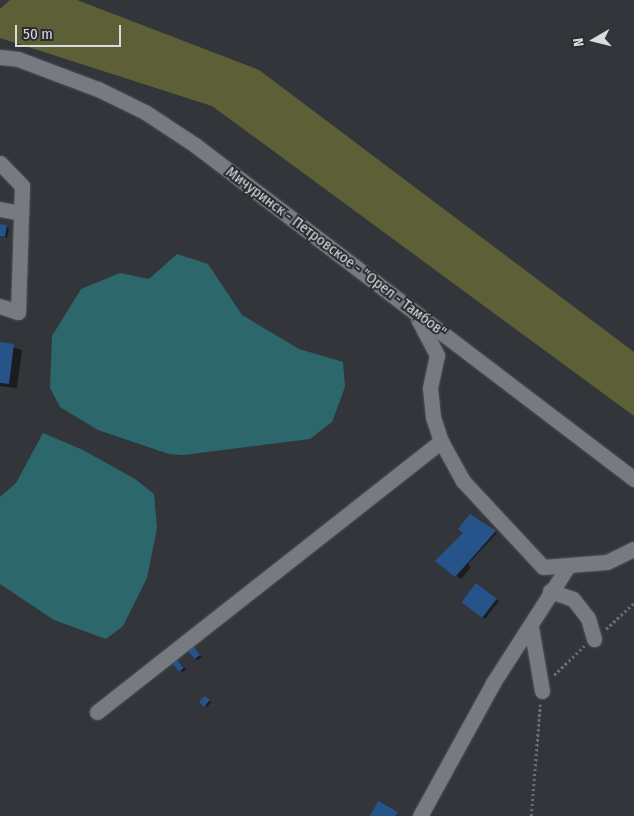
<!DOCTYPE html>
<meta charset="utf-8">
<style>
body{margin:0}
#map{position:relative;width:634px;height:816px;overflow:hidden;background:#32363b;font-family:"Fira Sans Condensed",sans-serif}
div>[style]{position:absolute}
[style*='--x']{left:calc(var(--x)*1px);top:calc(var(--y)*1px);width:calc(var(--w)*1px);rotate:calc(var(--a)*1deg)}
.green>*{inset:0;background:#5d6036}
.water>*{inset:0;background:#2c686b}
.shadow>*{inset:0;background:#0007}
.building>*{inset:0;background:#25538a;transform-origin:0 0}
.path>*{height:2.5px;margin-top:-1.25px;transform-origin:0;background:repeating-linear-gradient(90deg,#6a6e72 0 2.5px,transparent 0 5px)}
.roads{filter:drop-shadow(0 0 1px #4f5257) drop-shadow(0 0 1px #4f5257)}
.minor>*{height:15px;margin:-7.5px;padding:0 7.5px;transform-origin:7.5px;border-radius:7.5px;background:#777b81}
span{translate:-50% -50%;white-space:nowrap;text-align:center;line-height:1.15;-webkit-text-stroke:4px #282c30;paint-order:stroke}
.street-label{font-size:15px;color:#d9dcdf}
.north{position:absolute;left:569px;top:15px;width:50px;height:50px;-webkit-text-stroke:4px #282c30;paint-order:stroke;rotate:262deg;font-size:14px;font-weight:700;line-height:20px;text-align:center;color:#d9dcdf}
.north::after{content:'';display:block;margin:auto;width:18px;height:22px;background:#d9dcdf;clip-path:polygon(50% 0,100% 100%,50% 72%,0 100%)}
.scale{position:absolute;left:15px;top:25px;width:106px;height:22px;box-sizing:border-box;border:2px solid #d9dcdf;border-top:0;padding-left:6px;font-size:15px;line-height:18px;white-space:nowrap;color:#d9dcdf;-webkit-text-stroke:4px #282c30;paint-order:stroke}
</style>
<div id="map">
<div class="green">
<div style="clip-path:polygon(10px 0,77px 0,259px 70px,634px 352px,634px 416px,212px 106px,0 38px,0 9px)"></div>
</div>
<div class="water">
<div style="clip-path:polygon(177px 254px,208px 264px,242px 315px,299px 349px,343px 362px,345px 387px,332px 422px,310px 439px,183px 455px,169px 454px,98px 430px,60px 407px,50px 388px,52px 336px,81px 289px,120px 273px,149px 279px)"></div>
<div style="clip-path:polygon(43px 433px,83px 450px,135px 479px,154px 494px,157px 528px,147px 578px,123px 626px,106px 639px,54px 620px,0 584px,0 497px,16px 483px)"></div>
</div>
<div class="shadow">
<div style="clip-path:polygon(0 225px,9px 228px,7px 238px,0 236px)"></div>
<div style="clip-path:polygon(0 343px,22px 350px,17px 388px,0 386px)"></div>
<div style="clip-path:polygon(470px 516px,497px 533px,468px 564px,471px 567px,461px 579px,436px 561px,465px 533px)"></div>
<div style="clip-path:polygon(479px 586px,499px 601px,485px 619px,482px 617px)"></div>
<div style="clip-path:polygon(191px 645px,202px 657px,198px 660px,195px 659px)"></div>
<div style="clip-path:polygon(175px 659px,186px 669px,183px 672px,181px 671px)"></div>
<div style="clip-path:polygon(207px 699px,211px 702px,207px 707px,201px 702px)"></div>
</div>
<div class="building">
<div style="clip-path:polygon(0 224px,7px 225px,5px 237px,0 236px)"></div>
<div style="clip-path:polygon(0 342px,14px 344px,9px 384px,0 383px)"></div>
<div style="clip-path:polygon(470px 514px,496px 531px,455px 577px,435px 561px,463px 533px,458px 529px)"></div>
<div style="left:476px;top:583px;width:26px;height:24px;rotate:37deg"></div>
<div style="clip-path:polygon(191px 643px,200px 655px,195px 659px,185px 648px)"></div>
<div style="left:175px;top:657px;width:14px;height:6px;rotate:51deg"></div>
<div style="clip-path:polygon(205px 696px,210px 700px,204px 707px,199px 702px)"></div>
<div style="clip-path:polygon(378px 801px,398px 812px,395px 816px,370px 816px)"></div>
</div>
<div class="path">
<div style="--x:606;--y:629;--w:38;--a:-43"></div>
<div style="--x:554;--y:675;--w:42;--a:-44"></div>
<div style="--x:531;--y:816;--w:112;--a:-85.4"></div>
</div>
<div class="roads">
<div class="minor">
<div style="--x:0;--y:57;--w:18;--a:6"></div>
<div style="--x:18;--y:59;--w:85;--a:20.6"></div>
<div style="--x:98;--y:89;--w:52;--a:26.1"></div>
<div style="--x:145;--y:112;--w:60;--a:33.4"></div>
<div style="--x:195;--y:145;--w:552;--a:37.26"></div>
<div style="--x:0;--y:163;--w:32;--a:46"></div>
<div style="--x:22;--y:186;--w:126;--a:91.8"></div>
<div style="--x:18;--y:312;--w:19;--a:-162"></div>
<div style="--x:0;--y:209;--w:21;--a:11"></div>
<div style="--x:418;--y:319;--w:41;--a:62.2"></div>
<div style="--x:437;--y:355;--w:34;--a:102"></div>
<div style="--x:430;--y:388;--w:29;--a:84"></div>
<div style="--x:433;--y:417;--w:25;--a:72"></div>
<div style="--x:441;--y:441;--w:46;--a:61.2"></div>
<div style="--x:463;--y:481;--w:117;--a:47.1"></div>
<div style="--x:543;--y:567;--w:64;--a:-4.5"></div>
<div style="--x:607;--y:562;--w:30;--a:-26"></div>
<div style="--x:550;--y:591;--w:24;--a:19"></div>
<div style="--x:573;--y:599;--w:24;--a:52"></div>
<div style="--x:588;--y:618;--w:22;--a:74"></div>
<div style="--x:531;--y:627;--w:65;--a:80.2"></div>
<div style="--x:97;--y:712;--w:438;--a:-38.2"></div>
<div style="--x:420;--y:816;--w:152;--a:-61.2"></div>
<div style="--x:493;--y:683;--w:139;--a:-57.3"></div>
</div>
</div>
<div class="street-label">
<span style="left:336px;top:252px;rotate:37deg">Мичуринск - Петровское - "Орел - Тамбов"</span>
</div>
<div class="north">N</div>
<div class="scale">50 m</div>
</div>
